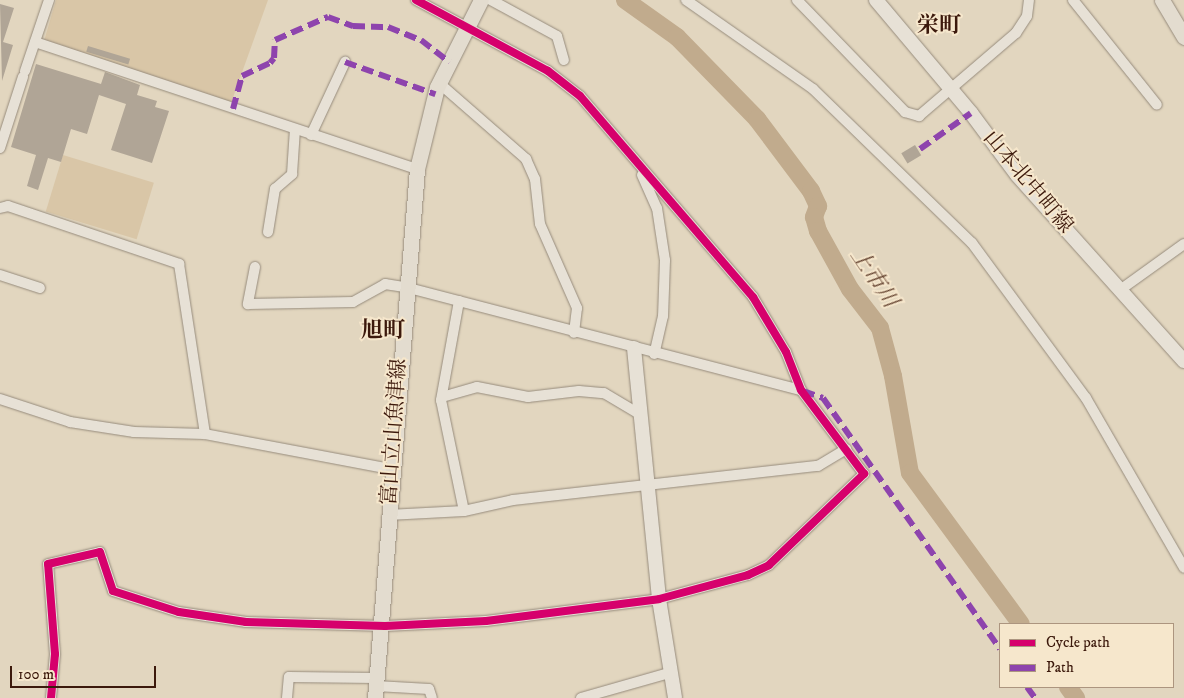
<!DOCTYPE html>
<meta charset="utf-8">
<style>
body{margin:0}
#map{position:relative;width:1184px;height:698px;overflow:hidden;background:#e2d6bf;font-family:"IM FELL DW Pica","Noto Serif JP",serif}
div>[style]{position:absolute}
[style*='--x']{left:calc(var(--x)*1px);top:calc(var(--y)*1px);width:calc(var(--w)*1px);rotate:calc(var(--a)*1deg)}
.green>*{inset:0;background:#d9c6a7;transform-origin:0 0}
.river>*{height:18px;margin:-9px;padding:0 9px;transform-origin:9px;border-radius:9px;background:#c1ab8d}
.building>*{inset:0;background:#b0a596;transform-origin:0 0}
.roads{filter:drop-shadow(0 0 1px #968b7c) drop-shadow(0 0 1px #968b7c)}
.street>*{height:10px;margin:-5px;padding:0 5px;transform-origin:5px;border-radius:5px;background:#e7e1d6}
.secondary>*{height:14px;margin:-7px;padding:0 7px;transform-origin:7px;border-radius:7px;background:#e7e1d6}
.primary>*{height:15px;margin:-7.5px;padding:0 7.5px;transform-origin:7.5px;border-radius:7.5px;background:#e3dccf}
.quiet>*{height:6px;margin-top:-3px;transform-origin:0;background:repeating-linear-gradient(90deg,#8e44ad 0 12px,transparent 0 18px)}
.cycleway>*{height:8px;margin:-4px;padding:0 4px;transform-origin:4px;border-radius:4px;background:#d6006c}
span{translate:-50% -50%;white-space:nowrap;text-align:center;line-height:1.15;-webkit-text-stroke:4px #f6e7cc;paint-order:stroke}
.street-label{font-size:21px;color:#3c190c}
.neighbourhood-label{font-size:22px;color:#3c190c;font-weight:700}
.water-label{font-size:22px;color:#664532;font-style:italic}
.legend{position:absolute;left:999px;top:623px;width:175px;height:65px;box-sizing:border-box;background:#f6e7cc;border:1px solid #ac957f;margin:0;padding:6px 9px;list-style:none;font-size:15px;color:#3c190c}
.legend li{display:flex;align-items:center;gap:10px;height:25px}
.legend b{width:25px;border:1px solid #ac957f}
.scale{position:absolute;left:10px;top:666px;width:146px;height:22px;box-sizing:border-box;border:2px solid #3c190c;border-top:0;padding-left:6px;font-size:15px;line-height:18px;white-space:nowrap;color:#3c190c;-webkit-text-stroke:4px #f6e7cc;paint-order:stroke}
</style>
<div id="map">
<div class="green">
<div style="clip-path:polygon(56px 0,268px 0,231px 103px,44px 41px)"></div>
<div style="left:63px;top:155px;width:95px;height:59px;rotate:17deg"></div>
</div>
<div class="river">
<div style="--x:625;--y:0;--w:64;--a:35.4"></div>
<div style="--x:677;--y:37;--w:115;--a:45.7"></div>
<div style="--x:757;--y:119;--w:90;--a:53.1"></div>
<div style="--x:811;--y:191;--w:17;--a:65"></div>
<div style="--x:818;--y:206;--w:12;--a:110"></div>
<div style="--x:814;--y:217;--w:15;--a:74"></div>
<div style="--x:818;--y:231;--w:66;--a:61.1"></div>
<div style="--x:850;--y:289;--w:49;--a:52.4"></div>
<div style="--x:880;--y:328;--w:50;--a:74.8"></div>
<div style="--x:893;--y:376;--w:98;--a:80.1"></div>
<div style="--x:910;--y:473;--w:187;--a:53.7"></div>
<div style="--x:1068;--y:687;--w:14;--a:54"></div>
</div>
<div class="building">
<div style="clip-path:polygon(0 4px,14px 8px,3px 42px,13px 45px,2px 81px)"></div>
<div style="left:88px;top:46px;width:44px;height:6px;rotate:17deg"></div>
<div style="clip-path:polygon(36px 64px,101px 84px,105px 72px,140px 85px,137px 95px,157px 101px,155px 107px,169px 111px,152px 163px,111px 150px,126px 104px,99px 95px,87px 134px,71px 129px,61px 162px,48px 158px,38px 190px,27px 186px,36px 155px,11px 147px)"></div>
<div style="left:915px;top:145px;width:12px;height:16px;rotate:59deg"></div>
</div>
<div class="roads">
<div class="street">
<div style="--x:491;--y:0;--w:75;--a:28.6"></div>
<div style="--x:557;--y:36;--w:25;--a:74"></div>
<div style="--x:686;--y:0;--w:155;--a:35"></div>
<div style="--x:813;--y:89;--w:221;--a:44.1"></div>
<div style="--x:972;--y:243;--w:192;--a:53.7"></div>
<div style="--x:1086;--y:398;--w:196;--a:60"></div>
<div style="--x:797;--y:0;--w:156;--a:46"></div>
<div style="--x:905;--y:112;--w:15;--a:16"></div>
<div style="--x:919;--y:116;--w:128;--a:-40.6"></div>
<div style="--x:1016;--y:33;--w:20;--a:-57"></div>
<div style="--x:1027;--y:16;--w:16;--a:-83"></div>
<div style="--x:1073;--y:0;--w:134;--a:51.3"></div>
<div style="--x:35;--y:42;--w:403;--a:18.4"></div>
<div style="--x:25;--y:71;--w:75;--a:-71.3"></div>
<div style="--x:439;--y:83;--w:116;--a:41.1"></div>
<div style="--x:526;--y:159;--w:22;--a:66"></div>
<div style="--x:535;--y:179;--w:45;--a:83.7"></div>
<div style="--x:540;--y:224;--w:92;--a:66.2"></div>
<div style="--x:577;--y:308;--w:25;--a:97"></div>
<div style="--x:311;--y:135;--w:81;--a:-65"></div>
<div style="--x:0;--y:148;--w:75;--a:-72.1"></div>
<div style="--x:642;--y:175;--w:36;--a:66"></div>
<div style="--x:657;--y:208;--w:53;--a:81.3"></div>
<div style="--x:665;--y:260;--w:56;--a:92"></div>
<div style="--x:663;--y:316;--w:39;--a:103"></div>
<div style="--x:0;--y:208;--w:8;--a:-14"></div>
<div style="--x:8;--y:206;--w:181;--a:18.7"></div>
<div style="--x:179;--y:264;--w:172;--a:81.3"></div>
<div style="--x:268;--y:232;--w:44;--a:-80.8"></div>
<div style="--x:275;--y:189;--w:23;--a:-41"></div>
<div style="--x:292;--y:174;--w:45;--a:-86.2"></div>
<div style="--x:255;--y:267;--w:38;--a:101"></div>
<div style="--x:248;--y:304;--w:105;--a:-1.1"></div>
<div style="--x:353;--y:302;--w:37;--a:-29"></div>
<div style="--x:385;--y:284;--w:20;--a:9"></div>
<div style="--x:405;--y:287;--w:409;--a:14.6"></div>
<div style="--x:0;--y:275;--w:42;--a:18"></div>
<div style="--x:1120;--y:290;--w:79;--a:-35.7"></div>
<div style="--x:459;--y:301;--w:101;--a:100.3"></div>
<div style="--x:441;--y:400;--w:113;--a:78.3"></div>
<div style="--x:464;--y:511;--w:50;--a:-12.7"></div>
<div style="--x:513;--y:500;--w:307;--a:-6.4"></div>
<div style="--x:818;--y:466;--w:33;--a:-31"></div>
<div style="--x:442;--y:397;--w:36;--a:-16"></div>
<div style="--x:477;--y:387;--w:52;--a:11.1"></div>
<div style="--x:528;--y:397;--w:51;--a:-6.7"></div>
<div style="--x:579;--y:391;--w:25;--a:5"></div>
<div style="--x:604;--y:393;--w:43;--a:30.7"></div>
<div style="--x:0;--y:399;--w:74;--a:18.2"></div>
<div style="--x:70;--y:422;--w:65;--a:8.9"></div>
<div style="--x:134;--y:432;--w:71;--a:1.6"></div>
<div style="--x:205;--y:434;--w:189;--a:10.7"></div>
<div style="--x:388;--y:515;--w:76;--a:-3"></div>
<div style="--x:376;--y:686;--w:53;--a:3.2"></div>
<div style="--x:429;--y:689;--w:9;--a:72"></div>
<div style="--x:51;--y:698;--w:44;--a:-84.8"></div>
<div style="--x:55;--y:654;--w:90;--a:-94.4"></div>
<div style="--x:48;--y:564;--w:53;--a:-13"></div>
<div style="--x:100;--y:552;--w:41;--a:71.6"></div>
<div style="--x:113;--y:591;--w:69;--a:17.7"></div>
<div style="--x:179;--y:612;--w:68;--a:8.5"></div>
<div style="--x:246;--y:622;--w:139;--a:1.6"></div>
<div style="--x:385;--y:626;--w:101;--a:-2.8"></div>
<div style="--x:486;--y:621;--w:174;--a:-7.2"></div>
<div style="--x:659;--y:599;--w:92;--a:-15.1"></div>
<div style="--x:748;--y:575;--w:23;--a:-25"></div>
<div style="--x:769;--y:565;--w:132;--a:-43.8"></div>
<div style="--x:864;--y:474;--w:105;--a:-126.9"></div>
<div style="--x:801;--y:390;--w:41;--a:-111.5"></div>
<div style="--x:786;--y:352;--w:64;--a:-121"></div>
<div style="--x:753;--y:297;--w:265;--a:-130.7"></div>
<div style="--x:580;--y:96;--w:41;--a:-142"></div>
<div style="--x:548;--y:71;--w:150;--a:-151.7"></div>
<div style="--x:287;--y:698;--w:21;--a:-85"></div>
<div style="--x:289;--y:677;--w:87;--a:0.7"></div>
<div style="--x:581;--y:698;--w:91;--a:-15.9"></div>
</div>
<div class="secondary">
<div style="--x:876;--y:0;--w:148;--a:49.9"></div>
<div style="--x:971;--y:113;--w:77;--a:53.4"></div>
<div style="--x:1017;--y:175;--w:250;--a:48.1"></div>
<div style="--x:634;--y:348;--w:252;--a:84.3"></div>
<div style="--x:659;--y:599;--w:100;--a:80.8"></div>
</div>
<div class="primary">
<div style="--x:1162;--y:0;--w:43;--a:59.3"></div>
<div style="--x:375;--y:698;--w:531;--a:-85.46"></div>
<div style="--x:417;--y:169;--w:84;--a:-76.3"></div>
<div style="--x:437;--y:87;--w:97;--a:-63.2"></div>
</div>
</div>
<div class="quiet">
<div style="--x:345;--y:62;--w:96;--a:19.6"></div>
<div style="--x:233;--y:109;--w:34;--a:-75"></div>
<div style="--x:242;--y:76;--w:31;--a:-25"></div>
<div style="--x:270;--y:63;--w:6;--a:-51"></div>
<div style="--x:274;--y:58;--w:18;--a:-87"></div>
<div style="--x:275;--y:40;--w:58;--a:-23.5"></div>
<div style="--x:328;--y:17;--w:27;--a:20"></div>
<div style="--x:353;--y:26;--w:35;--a:2"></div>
<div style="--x:388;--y:27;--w:35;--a:22"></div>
<div style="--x:421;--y:40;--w:36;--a:38"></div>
<div style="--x:920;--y:149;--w:62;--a:-35.2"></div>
<div style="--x:803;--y:391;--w:21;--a:19"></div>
<div style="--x:823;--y:398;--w:307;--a:54.8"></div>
<div style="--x:1027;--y:687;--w:14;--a:54"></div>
</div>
<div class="cycleway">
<div style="--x:51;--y:698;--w:44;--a:-84.8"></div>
<div style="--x:55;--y:654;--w:90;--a:-94.4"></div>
<div style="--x:48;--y:564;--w:53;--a:-13"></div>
<div style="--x:100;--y:552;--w:41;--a:71.6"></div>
<div style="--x:113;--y:591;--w:69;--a:17.7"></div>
<div style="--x:179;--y:612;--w:68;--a:8.5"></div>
<div style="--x:246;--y:622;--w:139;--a:1.6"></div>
<div style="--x:385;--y:626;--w:101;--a:-2.8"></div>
<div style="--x:486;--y:621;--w:174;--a:-7.2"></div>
<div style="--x:659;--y:599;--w:92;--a:-15.1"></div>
<div style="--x:748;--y:575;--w:23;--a:-25"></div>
<div style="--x:769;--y:565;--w:132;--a:-43.8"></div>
<div style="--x:864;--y:474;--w:105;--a:-126.9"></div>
<div style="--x:801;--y:390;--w:41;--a:-111.5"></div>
<div style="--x:786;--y:352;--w:64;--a:-121"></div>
<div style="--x:753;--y:297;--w:265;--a:-130.7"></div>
<div style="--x:580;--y:96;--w:41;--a:-142"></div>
<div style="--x:548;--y:71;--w:150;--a:-151.7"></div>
</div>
<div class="street-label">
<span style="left:1028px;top:182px;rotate:50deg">山本北中町線</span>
<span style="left:394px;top:432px;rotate:-86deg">富山立山魚津線</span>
</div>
<div class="neighbourhood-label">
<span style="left:939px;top:26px">栄町</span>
<span style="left:383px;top:331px">旭町</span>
</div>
<div class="water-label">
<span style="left:874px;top:278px;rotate:56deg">上市川</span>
</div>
<ul class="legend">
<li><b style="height:6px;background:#d6006c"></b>Cycle path</li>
<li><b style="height:6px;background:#8e44ad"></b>Path</li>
</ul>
<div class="scale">100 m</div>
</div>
